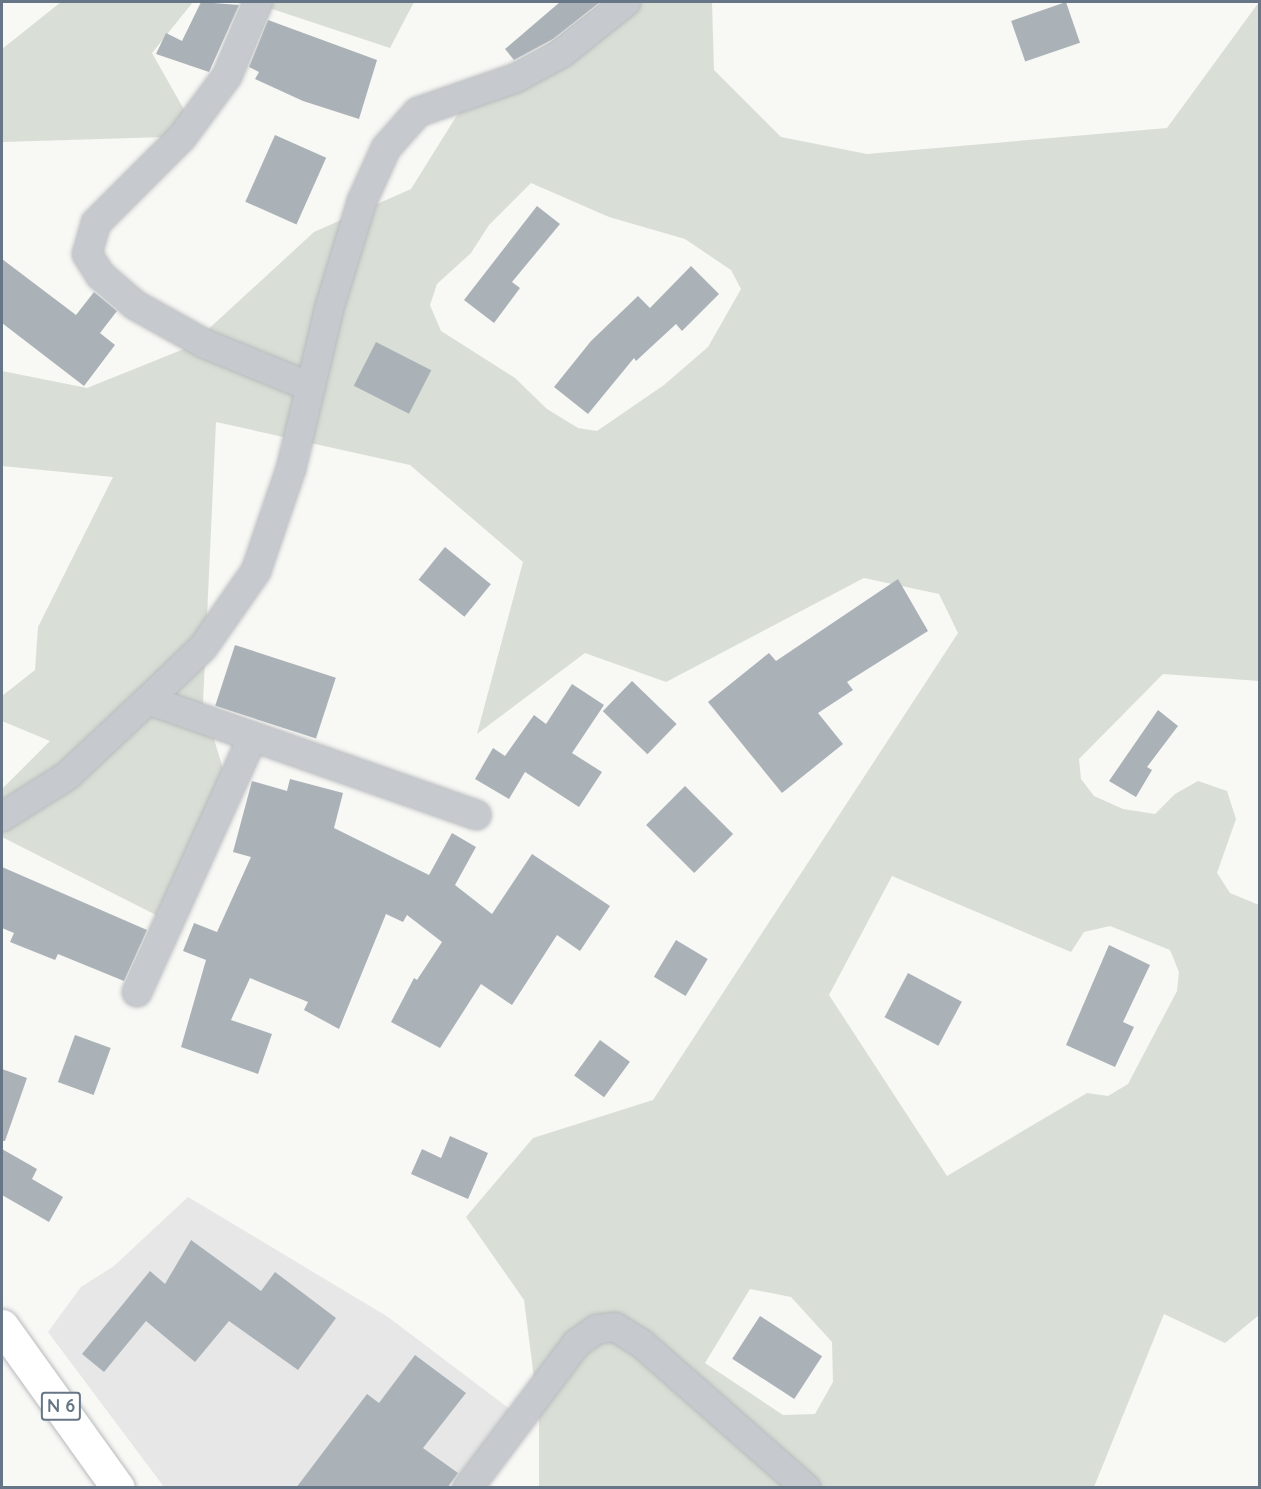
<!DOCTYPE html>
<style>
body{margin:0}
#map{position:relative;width:1261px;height:1489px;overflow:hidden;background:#f8f8f5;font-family:Quicksand,sans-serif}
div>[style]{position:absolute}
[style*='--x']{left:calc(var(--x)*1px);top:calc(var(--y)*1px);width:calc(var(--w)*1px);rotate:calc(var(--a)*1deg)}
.built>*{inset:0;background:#e6e7e6}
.green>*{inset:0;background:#d9dfd6}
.building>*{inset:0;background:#aab2b8;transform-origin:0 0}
.roads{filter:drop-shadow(0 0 2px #b7babd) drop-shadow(0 0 2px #b7babd)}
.street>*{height:28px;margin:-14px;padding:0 14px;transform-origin:14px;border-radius:14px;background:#c6c9cd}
.highway>*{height:33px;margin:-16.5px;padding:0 16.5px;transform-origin:16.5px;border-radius:16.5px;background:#fff}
span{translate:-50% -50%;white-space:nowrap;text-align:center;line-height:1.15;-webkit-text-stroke:6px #fff;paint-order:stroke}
.shield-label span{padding:2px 4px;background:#fff;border:2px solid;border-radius:4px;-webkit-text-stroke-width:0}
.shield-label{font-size:18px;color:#677686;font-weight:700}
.frame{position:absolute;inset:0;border:3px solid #677686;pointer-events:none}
</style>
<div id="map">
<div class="built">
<div style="clip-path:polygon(188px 1197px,388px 1317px,519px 1416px,476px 1487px,164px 1487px,48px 1332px,81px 1287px,114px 1266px)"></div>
</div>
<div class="green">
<div style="clip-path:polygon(61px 2px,193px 2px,152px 53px,199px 136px,2px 142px,2px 49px)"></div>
<div style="clip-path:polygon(251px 2px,414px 2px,390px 48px)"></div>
<div style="clip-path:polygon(evenodd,603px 2px,712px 2px,714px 70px,781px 137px,867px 154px,1167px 128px,1259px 2px,1259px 681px,1163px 674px,1079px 759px,1081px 779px,1094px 796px,1123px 809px,1155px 814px,1175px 794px,1198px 781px,1227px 791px,1236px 819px,1217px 873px,1230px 893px,1259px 905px,1259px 1315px,1225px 1343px,1164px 1314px,1094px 1487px,539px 1487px,539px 1417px,524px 1300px,466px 1217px,533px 1138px,653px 1100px,958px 633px,939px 594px,864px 578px,666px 682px,585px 653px,477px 734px,523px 562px,410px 465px,216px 422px,203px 703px,224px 772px,156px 915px,2px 837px,2px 789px,50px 741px,2px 721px,2px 696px,35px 670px,38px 627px,113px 477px,2px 466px,2px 371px,87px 388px,189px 347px,314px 232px,411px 189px,459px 112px,603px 2px,531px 183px,609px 217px,685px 239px,731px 270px,741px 289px,708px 347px,664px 385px,597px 431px,578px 428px,547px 409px,515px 378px,441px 331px,430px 305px,437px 284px,471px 253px,489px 225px,531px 183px,603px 2px,892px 876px,1071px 952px,1084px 932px,1110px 926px,1170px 950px,1179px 972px,1177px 991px,1128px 1084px,1108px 1096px,1087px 1093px,947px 1176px,829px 995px,892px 876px,603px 2px,750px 1289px,791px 1297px,832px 1342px,833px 1382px,815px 1414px,783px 1415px,705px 1363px,750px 1289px)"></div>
</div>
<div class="building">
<div style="clip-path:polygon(201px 2px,239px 5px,209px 72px,156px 54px,166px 33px,182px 41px)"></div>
<div style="clip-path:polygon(560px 2px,600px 2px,553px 39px,514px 60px,505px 49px)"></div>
<div style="left:1066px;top:2px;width:43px;height:58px;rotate:71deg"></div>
<div style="clip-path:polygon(268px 20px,377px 60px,359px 119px,303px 101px,255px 79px,259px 72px,249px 67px)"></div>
<div style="left:275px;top:135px;width:56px;height:73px;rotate:24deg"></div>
<div style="clip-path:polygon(537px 206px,560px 224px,512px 282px,520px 288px,494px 323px,464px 300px)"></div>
<div style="clip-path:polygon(2px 259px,76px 315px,94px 292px,117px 311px,100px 333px,115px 345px,84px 386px,2px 323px)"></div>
<div style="clip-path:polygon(691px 266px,719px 294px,682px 331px,676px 324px,636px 361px,634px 358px,588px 414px,554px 387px,591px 341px,638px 296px,650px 308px)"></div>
<div style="left:376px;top:342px;width:62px;height:49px;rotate:27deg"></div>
<div style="left:445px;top:547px;width:59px;height:42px;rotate:39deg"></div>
<div style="clip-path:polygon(898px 579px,928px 631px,847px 682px,853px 690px,818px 713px,843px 744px,782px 793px,708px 702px,769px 653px,776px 661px)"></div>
<div style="left:235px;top:645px;width:106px;height:64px;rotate:18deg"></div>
<div style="left:632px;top:681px;width:62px;height:42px;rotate:44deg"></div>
<div style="clip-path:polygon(572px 684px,604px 705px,572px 753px,602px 772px,579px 807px,525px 772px,509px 799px,475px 779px,493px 748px,505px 756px,534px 715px,546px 724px)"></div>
<div style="clip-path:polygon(1158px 710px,1178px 726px,1147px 767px,1152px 770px,1136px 797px,1109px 781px)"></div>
<div style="clip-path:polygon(290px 779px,343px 793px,334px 828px,429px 875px,452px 833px,476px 847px,455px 885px,492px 914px,532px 854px,610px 906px,580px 951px,557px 935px,512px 1005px,481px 984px,440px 1048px,391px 1022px,414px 978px,417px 980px,442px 942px,407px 915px,403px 922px,386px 914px,339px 1029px,304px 1010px,308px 1002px,250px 978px,231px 1020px,272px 1034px,258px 1074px,181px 1047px,206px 960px,183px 951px,194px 923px,217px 932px,251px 857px,233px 852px,252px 781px,287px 791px)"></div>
<div style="left:685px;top:786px;width:68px;height:55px;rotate:45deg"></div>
<div style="clip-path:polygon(2px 867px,147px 930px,124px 981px,58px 954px,55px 960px,10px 942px,14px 933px,2px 928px)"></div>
<div style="left:676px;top:940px;width:37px;height:43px;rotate:31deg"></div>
<div style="clip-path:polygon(1109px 945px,1150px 965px,1123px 1022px,1134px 1027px,1115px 1067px,1066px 1045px)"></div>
<div style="left:908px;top:973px;width:61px;height:50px;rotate:28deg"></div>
<div style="left:75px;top:1035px;width:38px;height:50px;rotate:20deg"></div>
<div style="left:600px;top:1040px;width:37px;height:44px;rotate:36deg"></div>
<div style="clip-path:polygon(2px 1069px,27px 1078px,5px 1141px,2px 1141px)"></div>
<div style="clip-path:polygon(450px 1136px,488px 1153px,468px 1199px,411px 1174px,422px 1149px,441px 1158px)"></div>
<div style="clip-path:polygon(2px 1149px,37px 1169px,32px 1179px,63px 1197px,49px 1222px,2px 1195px)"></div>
<div style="clip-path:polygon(191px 1240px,261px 1291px,275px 1272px,336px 1318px,298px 1370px,229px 1321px,195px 1362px,146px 1321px,104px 1372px,82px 1354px,150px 1271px,165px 1284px)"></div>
<div style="left:760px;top:1316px;width:74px;height:51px;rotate:33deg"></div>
<div style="clip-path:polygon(415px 1355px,466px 1393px,423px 1448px,458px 1473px,447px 1488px,296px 1488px,367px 1394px,379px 1403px)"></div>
</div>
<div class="roads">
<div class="street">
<div style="--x:258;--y:2;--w:80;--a:112.7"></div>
<div style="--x:227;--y:76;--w:76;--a:126.4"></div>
<div style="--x:182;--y:137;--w:122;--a:135"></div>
<div style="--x:96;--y:223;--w:32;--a:106"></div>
<div style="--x:87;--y:254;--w:25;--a:58"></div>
<div style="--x:100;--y:275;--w:46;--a:40.6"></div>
<div style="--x:135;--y:305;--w:80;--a:29.1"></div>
<div style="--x:205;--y:344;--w:114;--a:22.1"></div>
<div style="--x:148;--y:700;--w:76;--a:-43.9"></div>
<div style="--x:203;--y:647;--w:93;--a:-55.1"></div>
<div style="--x:256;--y:571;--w:108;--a:-71.1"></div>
<div style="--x:291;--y:469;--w:164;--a:-76.6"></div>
<div style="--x:329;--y:309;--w:113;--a:-73"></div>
<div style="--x:362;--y:201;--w:58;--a:-65.6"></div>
<div style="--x:386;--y:148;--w:48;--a:-48.4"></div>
<div style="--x:418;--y:112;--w:104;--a:-19.1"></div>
<div style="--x:516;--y:78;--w:52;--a:-28.5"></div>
<div style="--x:562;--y:53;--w:82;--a:-38.6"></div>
<div style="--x:2;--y:817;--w:77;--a:-32.2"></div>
<div style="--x:67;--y:776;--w:111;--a:-43.2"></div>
<div style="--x:148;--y:700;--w:348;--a:19.3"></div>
<div style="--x:137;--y:992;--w:279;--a:-65.6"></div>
<div style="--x:468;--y:1488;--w:181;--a:-53.1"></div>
<div style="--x:577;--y:1343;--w:24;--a:-35"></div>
<div style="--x:597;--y:1329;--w:18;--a:-6"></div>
<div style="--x:615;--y:1327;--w:31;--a:32"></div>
<div style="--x:641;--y:1343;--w:220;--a:41.3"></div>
</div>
<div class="highway">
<div style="--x:2;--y:1326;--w:199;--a:54.4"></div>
</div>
</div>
<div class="shield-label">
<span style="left:61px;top:1406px">N 6</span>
</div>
<div class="frame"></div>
</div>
